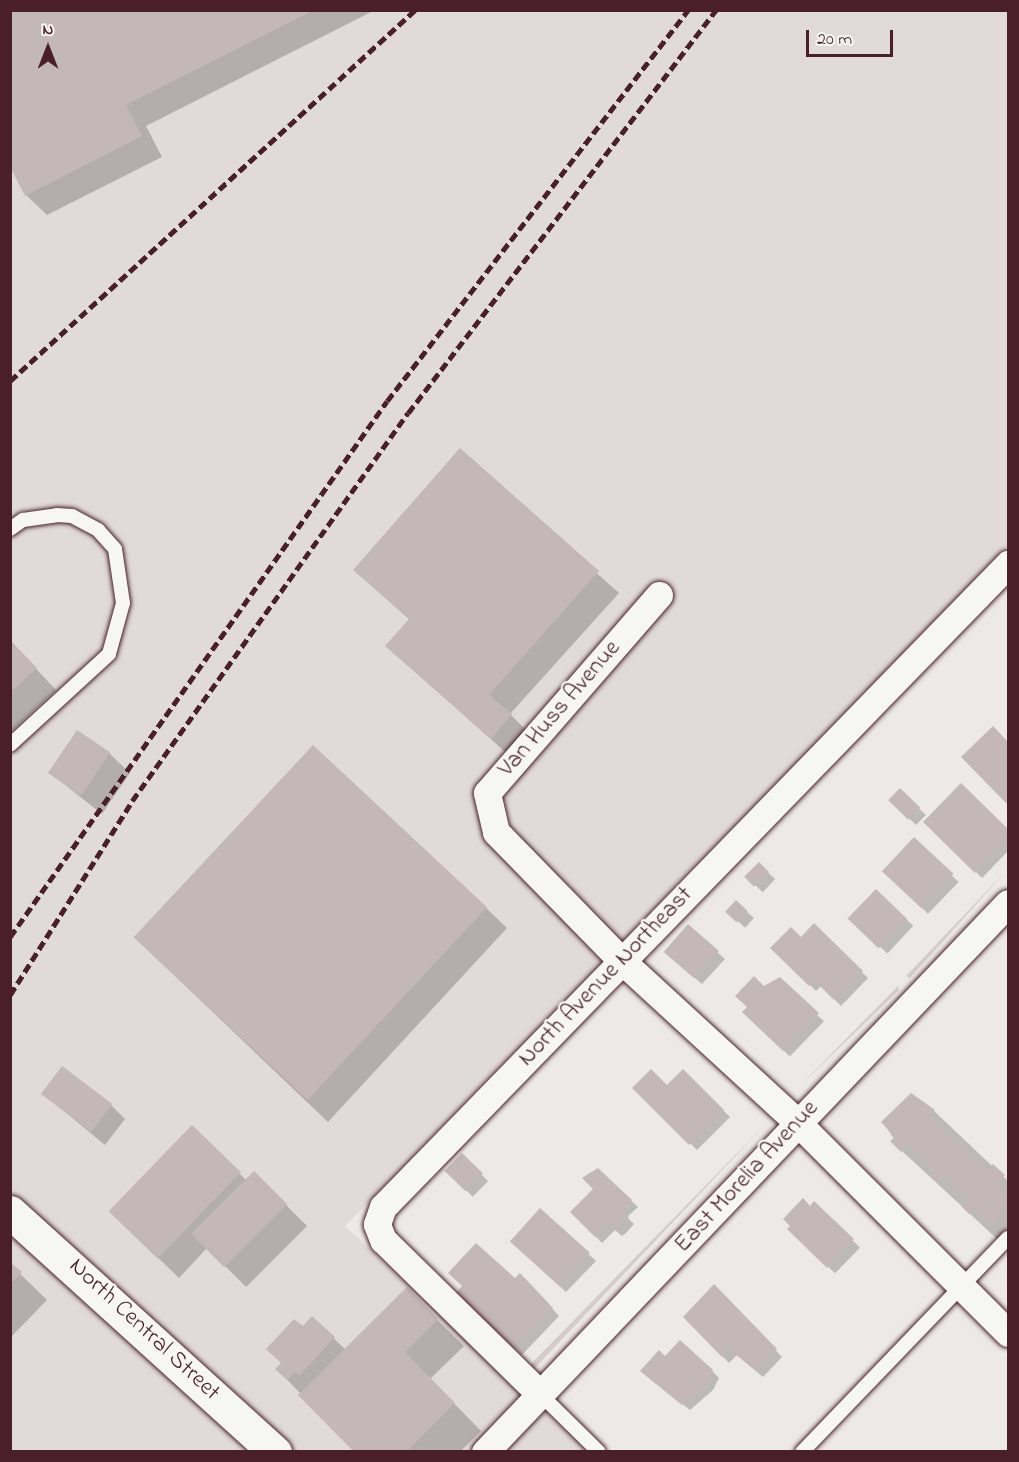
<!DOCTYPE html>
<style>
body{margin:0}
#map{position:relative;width:1019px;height:1462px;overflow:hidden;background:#ece9e6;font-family:"Indie Flower",sans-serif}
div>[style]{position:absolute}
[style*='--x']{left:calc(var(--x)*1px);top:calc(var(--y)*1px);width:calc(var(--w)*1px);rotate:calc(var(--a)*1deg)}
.built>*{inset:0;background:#e0dad8}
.green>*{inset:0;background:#d4cbca}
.shadow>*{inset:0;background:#0003;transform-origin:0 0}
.building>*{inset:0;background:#c4b7b7;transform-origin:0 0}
.roads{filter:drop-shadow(0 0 2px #4a1f2b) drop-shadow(0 0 2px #4a1f2b)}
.service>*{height:14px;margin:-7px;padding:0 7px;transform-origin:7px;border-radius:7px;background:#f6f6f2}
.minor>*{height:27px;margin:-13.5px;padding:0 13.5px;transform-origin:13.5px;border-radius:13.5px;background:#f6f6f2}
.secondary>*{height:33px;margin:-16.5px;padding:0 16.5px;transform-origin:16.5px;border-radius:16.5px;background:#f6f6f2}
.rail>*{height:4.5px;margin-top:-2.25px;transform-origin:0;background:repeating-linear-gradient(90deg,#4a1f2b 0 9px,transparent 0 13.5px)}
span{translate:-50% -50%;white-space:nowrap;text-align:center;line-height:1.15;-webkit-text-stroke:4.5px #f6f6f2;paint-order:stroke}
.street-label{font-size:24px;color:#4a1f2b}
.frame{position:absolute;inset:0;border:12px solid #4a1f2b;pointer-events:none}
.north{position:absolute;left:18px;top:18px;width:60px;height:60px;-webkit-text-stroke:4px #f6f6f2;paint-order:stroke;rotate:0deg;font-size:16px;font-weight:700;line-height:24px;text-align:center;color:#4a1f2b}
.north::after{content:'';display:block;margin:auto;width:21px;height:27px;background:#4a1f2b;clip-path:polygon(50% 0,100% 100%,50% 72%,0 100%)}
.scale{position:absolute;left:806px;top:30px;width:87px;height:27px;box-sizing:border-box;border:3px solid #4a1f2b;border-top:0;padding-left:8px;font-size:18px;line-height:21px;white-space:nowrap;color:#4a1f2b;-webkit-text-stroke:4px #f6f6f2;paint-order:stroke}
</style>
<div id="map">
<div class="built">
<div style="clip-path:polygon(10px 11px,1008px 11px,1008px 545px,345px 1226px,588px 1451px,11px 1451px)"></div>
</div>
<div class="green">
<div style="clip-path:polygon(1008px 869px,910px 978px,906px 976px)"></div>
<div style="clip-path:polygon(898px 986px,899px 990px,801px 1085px)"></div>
<div style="clip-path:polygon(764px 1126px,533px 1370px,526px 1369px)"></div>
</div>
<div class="shadow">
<div style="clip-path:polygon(10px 10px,375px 10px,146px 126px,162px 157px,47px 215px,26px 195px)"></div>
<div style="clip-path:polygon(460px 451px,619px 593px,510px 714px,532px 736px,512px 758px,387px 646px,410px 620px,355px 570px)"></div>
<div style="clip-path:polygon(10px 641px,56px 690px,10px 732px)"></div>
<div style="clip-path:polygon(993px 728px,1008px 744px,1008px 803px,963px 757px)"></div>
<div style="clip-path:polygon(109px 753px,130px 773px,102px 814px,50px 773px)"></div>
<div style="clip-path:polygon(961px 785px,1008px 831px,1008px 851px,982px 878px,925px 822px)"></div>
<div style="left:900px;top:790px;width:36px;height:14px;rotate:44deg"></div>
<div style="left:914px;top:839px;width:62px;height:44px;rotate:44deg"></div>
<div style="left:759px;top:864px;width:22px;height:18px;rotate:43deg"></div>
<div style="left:876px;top:891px;width:51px;height:38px;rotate:43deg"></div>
<div style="left:736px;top:902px;width:24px;height:13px;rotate:42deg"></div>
<div style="clip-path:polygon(486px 908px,507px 928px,328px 1122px,154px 956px)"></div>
<div style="clip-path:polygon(688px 926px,725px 959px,702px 984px,672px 958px)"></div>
<div style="clip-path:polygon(814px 926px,868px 978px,841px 1006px,821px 986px,816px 991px,772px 948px,801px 939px)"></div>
<div style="left:780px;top:979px;width:61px;height:49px;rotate:44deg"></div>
<div style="clip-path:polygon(683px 1071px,730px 1117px,697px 1150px,634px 1088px,667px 1087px)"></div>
<div style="clip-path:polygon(42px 1093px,111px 1105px,125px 1119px,105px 1145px)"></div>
<div style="clip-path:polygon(934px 1111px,1008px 1181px,1008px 1249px,902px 1151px,883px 1122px)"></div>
<div style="clip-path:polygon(192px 1127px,246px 1180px,254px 1173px,307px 1226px,246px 1287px,207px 1248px,179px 1278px,110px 1211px)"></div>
<div style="left:462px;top:1155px;width:37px;height:22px;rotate:45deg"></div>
<div style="clip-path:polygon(597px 1170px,638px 1207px,627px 1217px,634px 1224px,627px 1232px,622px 1236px,615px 1230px,602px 1243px,572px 1212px,595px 1189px)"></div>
<div style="left:814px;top:1203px;width:64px;height:36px;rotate:44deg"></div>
<div style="clip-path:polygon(540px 1210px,596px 1261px,566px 1292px,518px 1248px)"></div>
<div style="clip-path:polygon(10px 1264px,47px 1300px,10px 1338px)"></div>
<div style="clip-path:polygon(515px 1280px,527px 1281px,559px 1316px,522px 1355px,458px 1294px)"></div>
<div style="clip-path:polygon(714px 1286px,782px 1357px,763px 1377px,737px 1355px,729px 1363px,685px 1317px)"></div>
<div style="clip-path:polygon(407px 1290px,464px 1346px,430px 1379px,481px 1431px,460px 1452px,356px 1452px,277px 1369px,312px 1318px,346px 1350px)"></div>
<div style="clip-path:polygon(712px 1371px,719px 1378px,713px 1390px,690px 1410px,649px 1378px)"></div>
</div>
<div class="building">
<div style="clip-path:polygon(10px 10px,314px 10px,126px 105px,142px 136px,25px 196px,10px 167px)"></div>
<div style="clip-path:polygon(460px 448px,599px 571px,489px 695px,512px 714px,491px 739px,385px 646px,409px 619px,353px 570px)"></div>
<div style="clip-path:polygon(10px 640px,37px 668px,10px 693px)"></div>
<div style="clip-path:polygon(993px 726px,1008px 742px,1008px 805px,961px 757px)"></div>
<div style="left:77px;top:730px;width:40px;height:52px;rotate:34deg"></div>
<div style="left:313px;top:745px;width:238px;height:263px;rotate:43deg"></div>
<div style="clip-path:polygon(961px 783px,1008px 829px,1008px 838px,975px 873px,923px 822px)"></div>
<div style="left:900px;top:788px;width:28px;height:17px;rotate:44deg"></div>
<div style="left:914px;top:837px;width:54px;height:47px;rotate:43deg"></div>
<div style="left:759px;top:862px;width:14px;height:21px;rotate:45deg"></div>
<div style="left:876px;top:889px;width:43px;height:41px;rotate:44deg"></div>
<div style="left:736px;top:900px;width:16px;height:16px;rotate:43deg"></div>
<div style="clip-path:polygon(814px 923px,863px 971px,834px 1000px,814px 980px,809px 986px,770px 948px,791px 927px,801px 937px)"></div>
<div style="left:688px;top:924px;width:41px;height:37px;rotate:41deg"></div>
<div style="clip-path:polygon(754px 976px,764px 986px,780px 977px,819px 1013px,783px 1051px,742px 1012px,747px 1007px,735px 996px)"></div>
<div style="left:62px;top:1066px;width:63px;height:35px;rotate:37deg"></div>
<div style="clip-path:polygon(651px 1069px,667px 1085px,683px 1069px,724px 1110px,689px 1145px,632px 1088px)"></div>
<div style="clip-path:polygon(911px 1093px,935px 1110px,929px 1116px,957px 1143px,958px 1138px,966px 1141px,964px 1146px,987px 1170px,993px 1164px,1005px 1175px,998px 1182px,1008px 1192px,1008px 1207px,991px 1225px,977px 1211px,969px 1214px,961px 1206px,968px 1200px,944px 1177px,936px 1182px,928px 1173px,933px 1169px,909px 1144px,901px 1152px,890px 1141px,895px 1137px,881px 1122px)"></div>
<div style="left:192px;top:1125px;width:68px;height:120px;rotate:44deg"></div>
<div style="left:462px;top:1153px;width:29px;height:25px;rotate:44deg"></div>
<div style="clip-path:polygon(598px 1168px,632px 1200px,622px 1210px,629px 1217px,620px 1225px,614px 1231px,607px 1224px,595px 1237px,570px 1212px,593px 1189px,582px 1178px)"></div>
<div style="left:254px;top:1171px;width:47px;height:89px;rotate:45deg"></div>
<div style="clip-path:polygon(803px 1198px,810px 1206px,814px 1201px,854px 1239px,827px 1268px,787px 1229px,790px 1226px,783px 1219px)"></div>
<div style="left:540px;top:1208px;width:67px;height:45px;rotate:42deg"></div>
<div style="clip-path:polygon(476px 1243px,515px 1278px,520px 1273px,553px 1308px,515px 1349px,455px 1294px,462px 1286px,448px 1273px)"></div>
<div style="clip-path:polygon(10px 1262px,22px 1272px,10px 1284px)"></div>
<div style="clip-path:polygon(714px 1284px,777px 1349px,756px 1371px,729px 1349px,722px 1357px,683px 1317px)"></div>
<div style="clip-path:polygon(407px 1287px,438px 1319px,405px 1352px,455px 1403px,406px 1452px,354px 1452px,298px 1395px)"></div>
<div style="clip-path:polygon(312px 1316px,335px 1337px,299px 1376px,295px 1372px,287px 1380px,275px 1369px,281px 1363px,266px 1349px,294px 1319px,303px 1326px)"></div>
<div style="clip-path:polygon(680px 1340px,713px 1370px,707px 1384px,682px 1405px,640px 1371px,659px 1350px,665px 1356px)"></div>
</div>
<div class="roads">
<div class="service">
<div style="--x:10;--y:529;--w:16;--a:-35"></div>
<div style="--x:23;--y:520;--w:34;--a:-8"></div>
<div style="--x:57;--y:515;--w:15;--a:4"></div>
<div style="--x:72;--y:516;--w:30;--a:28"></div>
<div style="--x:98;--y:530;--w:25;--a:48"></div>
<div style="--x:115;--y:549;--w:55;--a:81.6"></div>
<div style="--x:123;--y:603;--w:53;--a:105.4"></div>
<div style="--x:109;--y:654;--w:134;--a:137.4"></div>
<div style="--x:541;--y:1395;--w:81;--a:44.5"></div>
<div style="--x:802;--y:1452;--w:297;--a:-46.1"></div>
</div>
<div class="minor">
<div style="--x:659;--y:595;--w:262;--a:131"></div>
<div style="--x:487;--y:793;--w:40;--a:77"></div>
<div style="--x:496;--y:832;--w:180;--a:45.7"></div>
<div style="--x:622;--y:961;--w:239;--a:42.6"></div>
<div style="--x:798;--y:1123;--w:297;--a:45"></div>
<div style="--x:541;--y:1395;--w:221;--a:-135.5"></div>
<div style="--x:383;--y:1240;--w:17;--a:-111"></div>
<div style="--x:377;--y:1224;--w:18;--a:-71"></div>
<div style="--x:383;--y:1207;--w:897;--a:-45.81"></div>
<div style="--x:485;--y:1452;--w:758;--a:-46.39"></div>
</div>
<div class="secondary">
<div style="--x:10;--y:1212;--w:358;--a:42.2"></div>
</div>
</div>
<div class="rail">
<div style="--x:10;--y:381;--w:549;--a:-42.49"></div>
<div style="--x:10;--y:937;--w:655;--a:-54.88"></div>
<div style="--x:387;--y:401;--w:493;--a:-52.4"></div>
<div style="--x:10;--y:995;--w:229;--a:-57.8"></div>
<div style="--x:132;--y:801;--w:476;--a:-54.6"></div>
<div style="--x:408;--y:413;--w:507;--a:-52.61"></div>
</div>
<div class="street-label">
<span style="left:560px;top:709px;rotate:-49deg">Van Huss Avenue</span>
<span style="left:606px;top:977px;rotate:-46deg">North Avenue Northeast</span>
<span style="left:747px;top:1177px;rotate:-47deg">East Morelia Avenue</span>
<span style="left:144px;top:1330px;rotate:43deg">North Central Street</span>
</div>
<div class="frame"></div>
<div class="north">N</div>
<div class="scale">20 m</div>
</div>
